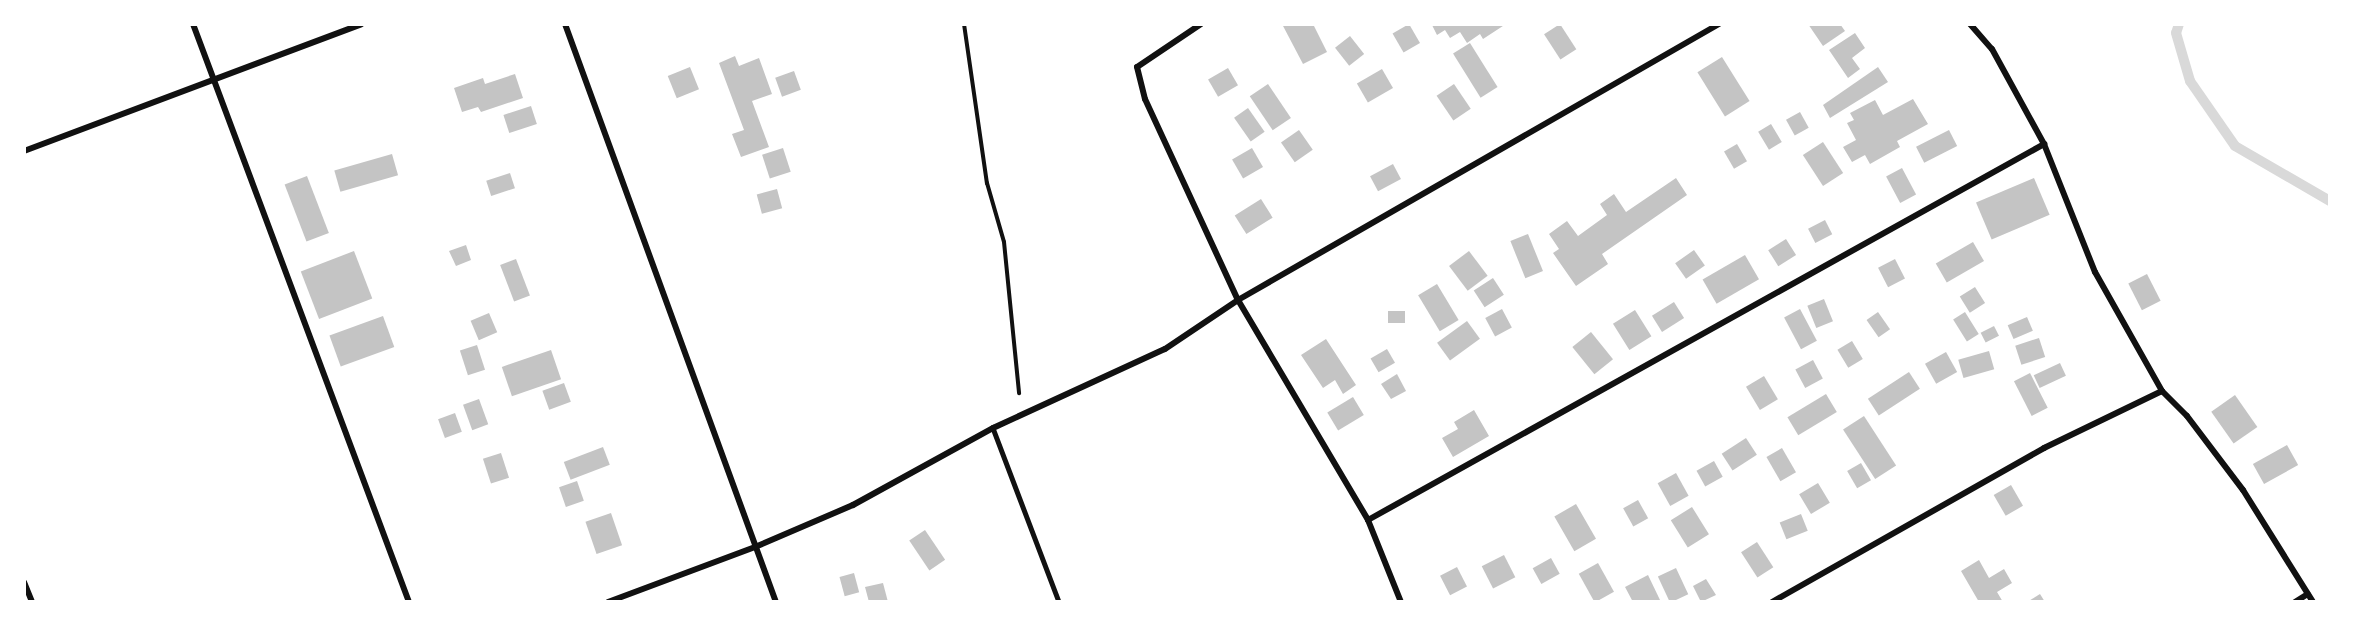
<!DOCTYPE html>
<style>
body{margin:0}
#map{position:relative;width:2354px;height:626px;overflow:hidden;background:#fff;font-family:"Crimson Pro",serif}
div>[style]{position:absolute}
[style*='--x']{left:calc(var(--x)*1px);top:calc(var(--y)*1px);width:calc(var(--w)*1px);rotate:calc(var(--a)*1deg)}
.stream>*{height:10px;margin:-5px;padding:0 5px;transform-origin:5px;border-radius:5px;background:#d9d9d9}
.building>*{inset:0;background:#c4c4c4;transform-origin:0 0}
.path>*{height:4px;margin:-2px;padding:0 2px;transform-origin:2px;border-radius:2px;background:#111}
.service>*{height:4.5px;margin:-2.25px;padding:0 2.25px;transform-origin:2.25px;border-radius:2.25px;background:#111}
.minor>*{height:6px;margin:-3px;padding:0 3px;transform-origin:3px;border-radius:3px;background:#111}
span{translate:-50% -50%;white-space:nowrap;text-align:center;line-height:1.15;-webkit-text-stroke:5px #fff;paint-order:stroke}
.frame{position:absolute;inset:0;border:26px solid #fff;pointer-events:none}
</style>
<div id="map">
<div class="stream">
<div style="--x:2179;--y:24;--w:9;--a:108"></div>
<div style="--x:2176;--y:33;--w:50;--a:73.7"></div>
<div style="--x:2190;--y:81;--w:79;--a:55.3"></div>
<div style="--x:2235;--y:146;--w:110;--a:30.1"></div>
</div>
<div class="building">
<div style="clip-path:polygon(1282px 24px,1313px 24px,1327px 52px,1303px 64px)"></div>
<div style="left:1409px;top:24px;width:22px;height:19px;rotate:60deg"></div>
<div style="clip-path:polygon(1461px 24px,1462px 26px,1506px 24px,1483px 39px,1480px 34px,1467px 43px,1460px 32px,1450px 38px,1445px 30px,1437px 35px,1432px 25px)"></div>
<div style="left:1560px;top:24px;width:30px;height:19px;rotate:57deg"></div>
<div style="clip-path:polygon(1808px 24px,1840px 24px,1845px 31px,1823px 46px)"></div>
<div style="clip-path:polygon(1855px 33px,1865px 48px,1852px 58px,1860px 69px,1848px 78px,1829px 50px)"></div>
<div style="left:1350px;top:36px;width:23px;height:19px;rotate:52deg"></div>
<div style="left:1470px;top:43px;width:52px;height:20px;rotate:58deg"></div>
<div style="clip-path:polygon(735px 56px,739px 66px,759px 58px,772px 94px,752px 101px,769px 147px,741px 157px,732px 134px,744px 130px,719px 63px)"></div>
<div style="left:1722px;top:57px;width:52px;height:29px;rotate:58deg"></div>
<div style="left:690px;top:67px;width:24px;height:24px;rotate:68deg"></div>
<div style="clip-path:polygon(1878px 67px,1888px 82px,1830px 118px,1823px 105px)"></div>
<div style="left:1228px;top:68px;width:20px;height:23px;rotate:60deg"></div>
<div style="left:1382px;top:69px;width:22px;height:29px;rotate:60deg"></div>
<div style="left:794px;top:71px;width:20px;height:20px;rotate:70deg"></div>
<div style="clip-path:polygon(515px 74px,523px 98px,481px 112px,478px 107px,462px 112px,454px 88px,483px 78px,485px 84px)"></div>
<div style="left:1268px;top:84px;width:41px;height:22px;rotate:56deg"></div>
<div style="left:1454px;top:84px;width:30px;height:21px;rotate:56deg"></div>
<div style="clip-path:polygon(1913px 99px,1928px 124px,1897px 141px,1900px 147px,1870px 164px,1865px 155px,1852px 162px,1843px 147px,1856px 140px,1847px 123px,1854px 120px,1850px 113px,1875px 100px,1883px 115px)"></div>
<div style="left:531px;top:106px;width:19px;height:29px;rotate:72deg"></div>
<div style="left:1248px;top:108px;width:29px;height:17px;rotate:55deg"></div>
<div style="left:1800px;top:112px;width:18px;height:16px;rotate:61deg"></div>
<div style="left:1771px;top:124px;width:21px;height:15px;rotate:59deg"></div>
<div style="left:1299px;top:130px;width:24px;height:22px;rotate:55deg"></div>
<div style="left:1949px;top:130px;width:18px;height:37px;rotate:63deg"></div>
<div style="left:1823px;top:142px;width:37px;height:24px;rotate:57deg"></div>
<div style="left:1737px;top:144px;width:20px;height:15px;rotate:60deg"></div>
<div style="left:783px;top:148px;width:25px;height:22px;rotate:72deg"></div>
<div style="left:1252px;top:148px;width:22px;height:23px;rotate:60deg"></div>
<div style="left:392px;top:154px;width:22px;height:60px;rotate:74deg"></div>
<div style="left:1393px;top:164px;width:17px;height:26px;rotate:62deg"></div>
<div style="left:1902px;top:168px;width:30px;height:18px;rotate:62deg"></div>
<div style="left:510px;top:173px;width:16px;height:25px;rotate:72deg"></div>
<div style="left:307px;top:176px;width:61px;height:24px;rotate:69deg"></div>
<div style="clip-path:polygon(1676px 178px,1687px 195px,1602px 254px,1608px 264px,1576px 286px,1553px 253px,1559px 249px,1549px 234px,1567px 221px,1578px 236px,1607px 215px,1600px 204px,1614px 194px,1626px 212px)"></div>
<div style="left:2034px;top:178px;width:40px;height:63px;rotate:67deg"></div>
<div style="left:777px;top:189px;width:20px;height:21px;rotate:75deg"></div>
<div style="left:1261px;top:199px;width:22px;height:31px;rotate:58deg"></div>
<div style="left:1825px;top:220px;width:16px;height:19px;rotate:63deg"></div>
<div style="left:1528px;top:234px;width:40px;height:19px;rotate:68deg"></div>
<div style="left:1786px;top:239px;width:19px;height:21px;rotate:58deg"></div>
<div style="left:1973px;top:242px;width:22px;height:43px;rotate:60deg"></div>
<div style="clip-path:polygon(466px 245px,471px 260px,456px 266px,449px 251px)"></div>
<div style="left:1694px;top:250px;width:19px;height:23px;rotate:55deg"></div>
<div style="left:354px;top:251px;width:51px;height:57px;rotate:69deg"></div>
<div style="left:1469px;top:251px;width:31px;height:25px;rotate:53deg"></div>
<div style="left:1745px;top:255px;width:28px;height:49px;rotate:60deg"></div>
<div style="left:516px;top:259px;width:39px;height:17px;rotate:69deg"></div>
<div style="left:1895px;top:259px;width:22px;height:19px;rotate:63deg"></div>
<div style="left:2147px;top:274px;width:30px;height:21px;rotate:63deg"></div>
<div style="left:1493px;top:278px;width:20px;height:23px;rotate:57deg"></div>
<div style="left:1437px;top:284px;width:42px;height:22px;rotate:59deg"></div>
<div style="left:1975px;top:287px;width:19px;height:18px;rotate:58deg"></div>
<div style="left:1824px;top:299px;width:24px;height:18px;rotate:68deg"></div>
<div style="left:1674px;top:302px;width:19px;height:26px;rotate:58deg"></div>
<div style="left:1502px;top:309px;width:21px;height:19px;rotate:62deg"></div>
<div style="left:1800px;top:309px;width:36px;height:18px;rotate:62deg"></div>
<div style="left:1635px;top:310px;width:31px;height:26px;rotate:58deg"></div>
<div style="left:1388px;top:311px;width:17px;height:12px"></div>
<div style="left:1878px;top:312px;width:21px;height:14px;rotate:55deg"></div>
<div style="left:1965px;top:312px;width:26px;height:14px;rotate:58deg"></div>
<div style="left:489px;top:313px;width:21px;height:20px;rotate:67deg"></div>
<div style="left:383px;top:316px;width:33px;height:57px;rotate:70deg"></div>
<div style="left:2027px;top:317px;width:15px;height:21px;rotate:67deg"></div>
<div style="left:1467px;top:321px;width:22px;height:37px;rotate:54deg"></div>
<div style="left:1994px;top:326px;width:11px;height:15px;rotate:63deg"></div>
<div style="left:1591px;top:332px;width:35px;height:24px;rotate:51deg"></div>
<div style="left:2039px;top:338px;width:20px;height:25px;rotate:72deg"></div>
<div style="clip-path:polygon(1326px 339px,1356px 385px,1343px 394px,1335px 380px,1323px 388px,1301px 355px)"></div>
<div style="left:1852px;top:341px;width:21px;height:17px;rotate:59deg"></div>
<div style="left:477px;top:345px;width:26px;height:18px;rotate:72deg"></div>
<div style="left:1387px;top:349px;width:16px;height:19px;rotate:60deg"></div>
<div style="left:551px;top:350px;width:31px;height:52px;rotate:71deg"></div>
<div style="left:1989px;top:351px;width:19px;height:32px;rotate:74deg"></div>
<div style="left:1946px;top:352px;width:23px;height:24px;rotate:61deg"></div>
<div style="left:1813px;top:360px;width:21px;height:20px;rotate:62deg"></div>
<div style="left:2060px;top:363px;width:14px;height:29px;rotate:65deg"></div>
<div style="left:1909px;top:372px;width:20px;height:49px;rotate:57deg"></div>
<div style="left:2030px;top:373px;width:39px;height:18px;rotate:63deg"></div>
<div style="clip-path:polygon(1397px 374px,1406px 391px,1391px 399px,1381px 384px)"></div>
<div style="left:1764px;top:376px;width:27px;height:21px;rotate:59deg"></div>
<div style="left:564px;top:383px;width:20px;height:23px;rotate:70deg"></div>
<div style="left:1826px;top:394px;width:21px;height:45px;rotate:59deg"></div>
<div style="left:2235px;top:395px;width:39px;height:29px;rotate:55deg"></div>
<div style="left:1353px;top:397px;width:21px;height:30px;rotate:59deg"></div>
<div style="left:479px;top:399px;width:27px;height:17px;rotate:70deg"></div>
<div style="clip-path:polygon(1474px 410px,1489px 436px,1453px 457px,1442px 438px,1458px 429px,1454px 422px)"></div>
<div style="left:455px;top:413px;width:20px;height:18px;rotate:70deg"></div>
<div style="left:1864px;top:416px;width:59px;height:25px;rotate:57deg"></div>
<div style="left:1746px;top:438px;width:20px;height:29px;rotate:57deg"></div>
<div style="left:2287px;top:445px;width:23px;height:39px;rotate:61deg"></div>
<div style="left:603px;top:447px;width:19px;height:42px;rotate:69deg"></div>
<div style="left:1782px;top:448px;width:28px;height:18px;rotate:60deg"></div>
<div style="left:501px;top:453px;width:26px;height:19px;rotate:72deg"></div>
<div style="left:1714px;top:461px;width:18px;height:20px;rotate:61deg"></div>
<div style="left:1861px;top:463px;width:20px;height:16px;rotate:60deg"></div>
<div style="left:1676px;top:473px;width:26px;height:21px;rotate:61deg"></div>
<div style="left:577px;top:481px;width:21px;height:19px;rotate:71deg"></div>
<div style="left:1818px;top:483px;width:23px;height:22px;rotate:59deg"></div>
<div style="left:2011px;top:485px;width:24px;height:20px;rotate:60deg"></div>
<div style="left:1638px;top:500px;width:21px;height:17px;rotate:61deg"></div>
<div style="left:1576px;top:504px;width:40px;height:25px;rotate:60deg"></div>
<div style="left:1692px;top:507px;width:32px;height:25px;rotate:58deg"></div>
<div style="left:611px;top:513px;width:34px;height:27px;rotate:71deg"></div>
<div style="left:1801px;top:514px;width:18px;height:23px;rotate:68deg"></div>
<div style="left:925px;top:530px;width:36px;height:19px;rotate:56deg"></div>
<div style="left:1757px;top:542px;width:30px;height:19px;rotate:57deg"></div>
<div style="left:1504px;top:555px;width:25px;height:25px;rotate:63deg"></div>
<div style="left:1551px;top:558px;width:18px;height:21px;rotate:61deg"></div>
<div style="clip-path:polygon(1979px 560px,1989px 578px,2004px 569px,2012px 583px,1997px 592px,2003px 602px,1979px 602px,1961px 571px)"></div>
<div style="left:1598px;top:563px;width:33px;height:22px;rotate:61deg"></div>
<div style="left:1457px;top:567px;width:22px;height:19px;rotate:63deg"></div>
<div style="left:1676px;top:568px;width:29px;height:20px;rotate:65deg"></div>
<div style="left:854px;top:573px;width:20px;height:15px;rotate:75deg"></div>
<div style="clip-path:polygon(1648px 575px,1660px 600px,1633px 602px,1625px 587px)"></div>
<div style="clip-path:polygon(1706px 579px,1716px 595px,1701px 602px,1693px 586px)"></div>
<div style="clip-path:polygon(883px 583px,888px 602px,869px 602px,865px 587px)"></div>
<div style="clip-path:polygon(2040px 594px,2045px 602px,2027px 602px)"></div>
</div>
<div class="path">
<div style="--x:964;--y:24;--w:161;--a:81.8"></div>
<div style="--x:987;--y:183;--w:61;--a:73.9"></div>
<div style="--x:1004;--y:242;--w:152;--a:84.3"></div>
</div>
<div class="service">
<div style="--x:993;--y:428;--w:186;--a:69.2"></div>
</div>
<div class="minor">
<div style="--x:193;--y:24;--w:617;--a:69.51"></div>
<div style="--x:565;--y:24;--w:615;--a:69.95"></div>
<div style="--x:1201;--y:24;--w:77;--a:146.1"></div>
<div style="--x:1137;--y:67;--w:33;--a:76"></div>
<div style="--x:1145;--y:99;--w:221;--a:65.2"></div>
<div style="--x:1238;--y:300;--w:256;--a:59.4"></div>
<div style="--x:1368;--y:520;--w:88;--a:68.1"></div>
<div style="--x:1970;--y:24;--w:33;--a:49"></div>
<div style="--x:1992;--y:49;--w:108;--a:61.3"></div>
<div style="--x:2044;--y:144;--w:138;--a:68.3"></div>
<div style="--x:2095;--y:272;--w:137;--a:60.6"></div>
<div style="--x:2162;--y:391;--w:35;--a:45"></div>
<div style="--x:2187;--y:416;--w:93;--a:52.9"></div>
<div style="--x:2243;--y:490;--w:132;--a:58"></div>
<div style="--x:24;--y:151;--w:360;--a:-20.6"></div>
<div style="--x:1368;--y:520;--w:774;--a:-29.08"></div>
<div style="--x:24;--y:582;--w:22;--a:68"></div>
<div style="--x:608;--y:602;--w:157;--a:-20.5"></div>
<div style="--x:755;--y:547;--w:107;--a:-23.2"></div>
<div style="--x:853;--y:505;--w:160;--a:-28.8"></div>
<div style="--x:993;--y:428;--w:189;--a:-24.7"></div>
<div style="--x:1165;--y:349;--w:88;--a:-33.9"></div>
<div style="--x:1238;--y:300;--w:555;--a:-29.85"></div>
<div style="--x:1772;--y:602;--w:313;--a:-29.5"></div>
<div style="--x:2044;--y:448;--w:131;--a:-25.8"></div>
<div style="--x:2295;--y:602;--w:15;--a:-32"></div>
</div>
<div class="frame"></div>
</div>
